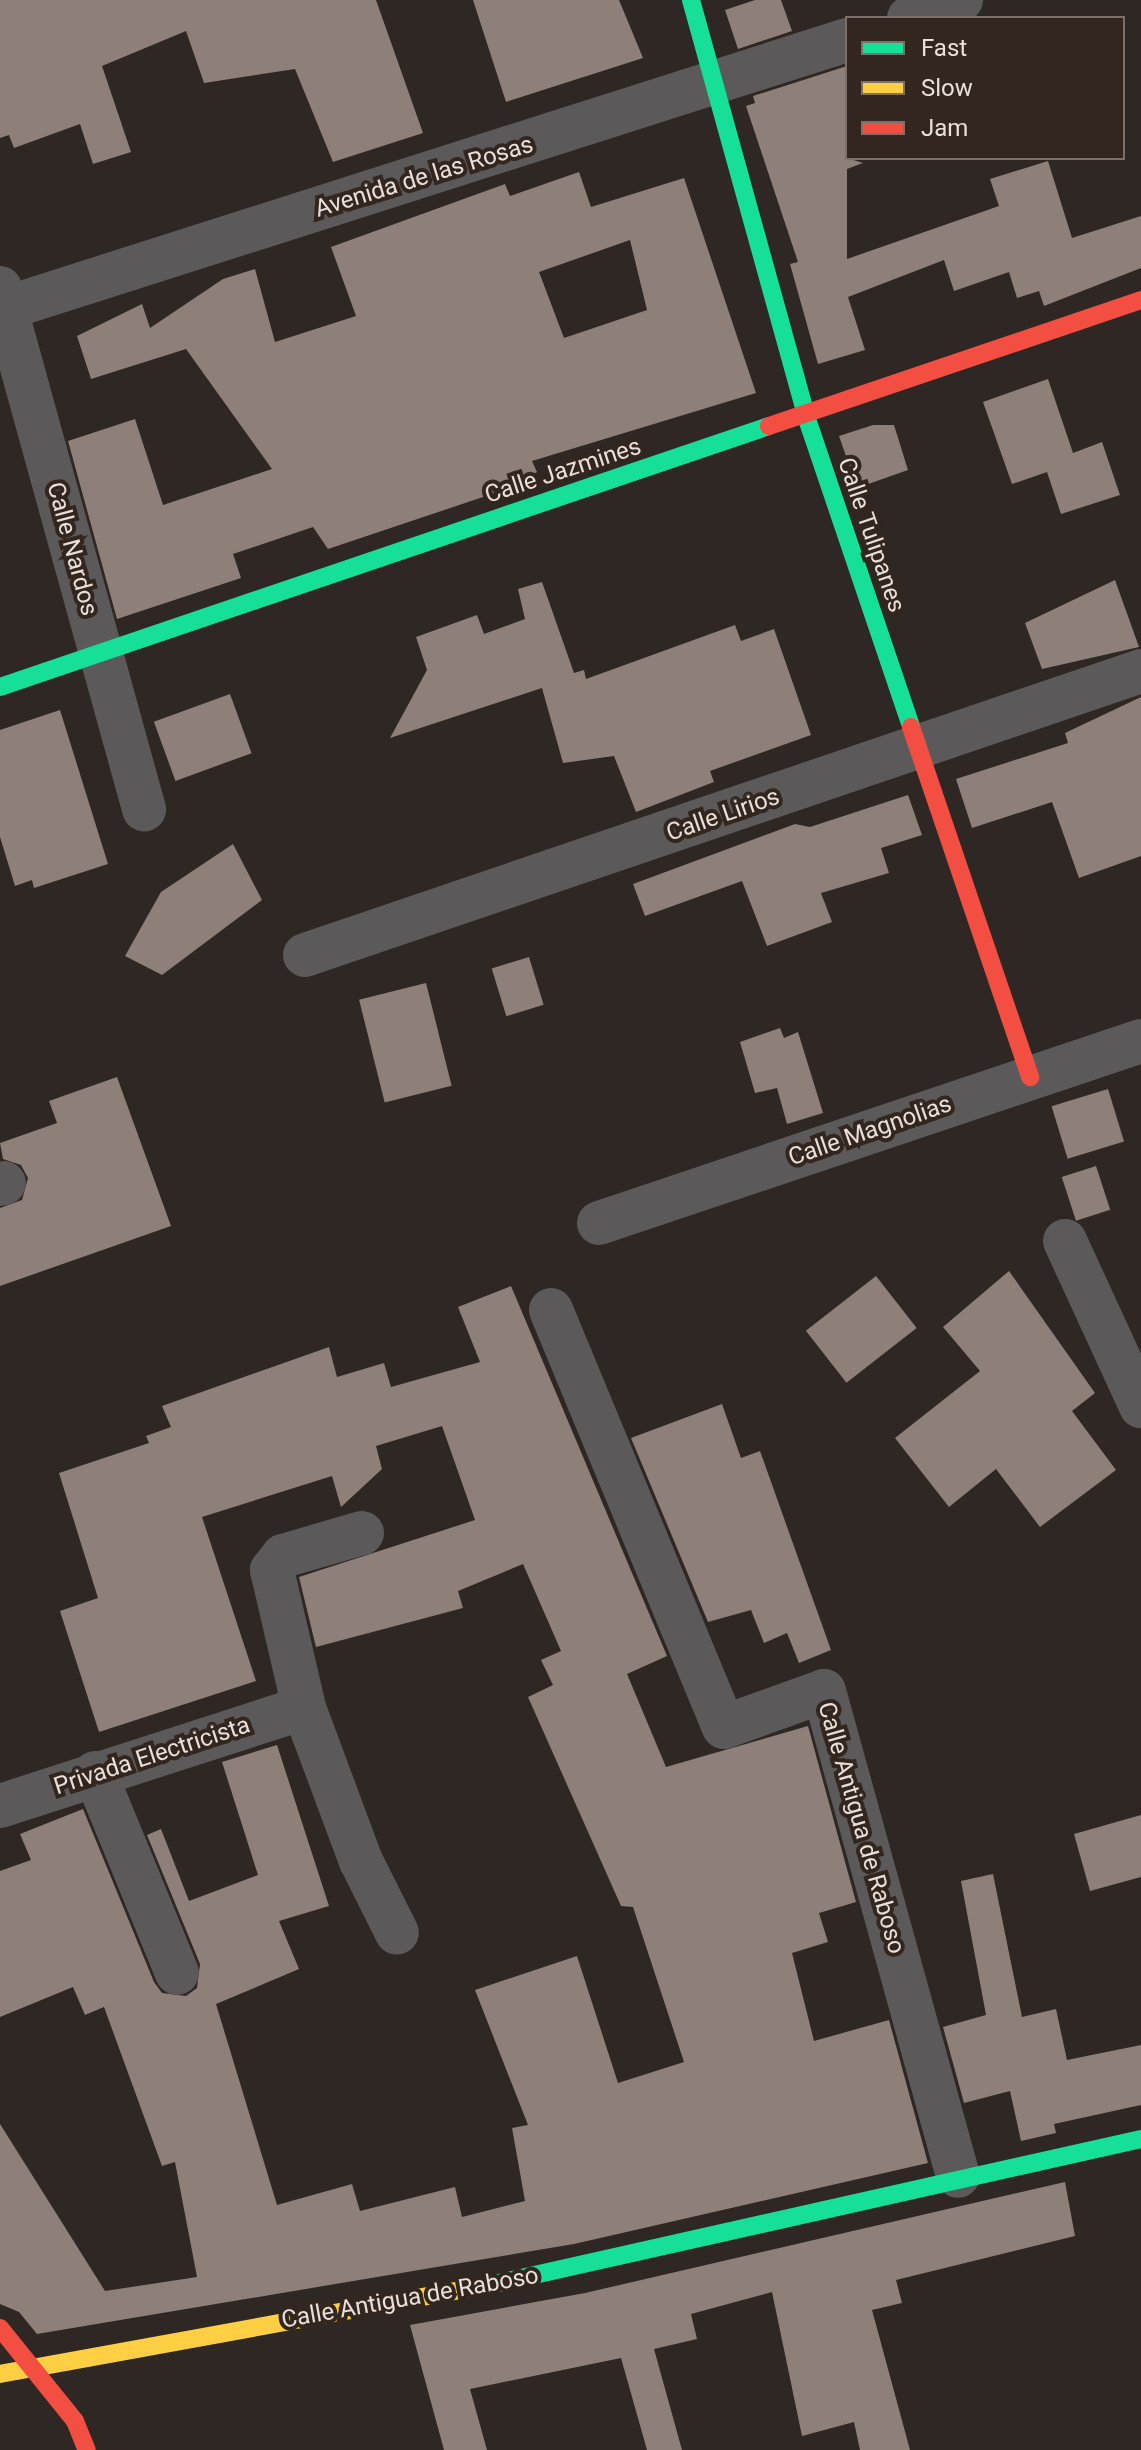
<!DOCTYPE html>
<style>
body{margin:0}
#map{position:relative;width:1141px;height:2450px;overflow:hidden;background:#2e2723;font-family:Roboto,sans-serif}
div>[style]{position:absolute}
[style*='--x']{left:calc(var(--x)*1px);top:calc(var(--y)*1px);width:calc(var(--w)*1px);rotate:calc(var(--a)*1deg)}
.building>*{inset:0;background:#8e8078;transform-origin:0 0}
.street>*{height:44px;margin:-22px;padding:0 22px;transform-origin:22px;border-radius:22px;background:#5b595a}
.fast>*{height:18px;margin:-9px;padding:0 9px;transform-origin:9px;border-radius:9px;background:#16e098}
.slow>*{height:18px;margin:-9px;padding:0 9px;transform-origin:9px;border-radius:9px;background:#ffcf43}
.jam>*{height:18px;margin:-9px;padding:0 9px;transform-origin:9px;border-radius:9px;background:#f24e42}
span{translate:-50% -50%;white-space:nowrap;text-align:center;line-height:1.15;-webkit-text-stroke:8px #33261e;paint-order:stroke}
.street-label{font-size:24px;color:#e9e0db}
.legend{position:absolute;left:845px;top:16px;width:280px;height:144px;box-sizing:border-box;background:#33261e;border:2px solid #7c706a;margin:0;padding:10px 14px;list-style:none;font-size:24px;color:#e9e0db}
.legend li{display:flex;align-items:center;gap:16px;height:40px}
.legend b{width:40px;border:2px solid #7c706a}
</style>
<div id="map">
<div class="building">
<div style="clip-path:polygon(0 0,376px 0,423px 133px,333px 162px,295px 69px,204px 83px,186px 31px,102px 66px,131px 152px,93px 164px,80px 124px,14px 148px,9px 135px,0 138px)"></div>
<div style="clip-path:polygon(473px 0,619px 0,643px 58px,506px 102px)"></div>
<div style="clip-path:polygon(755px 0,781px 0,792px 31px,738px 49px,725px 10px)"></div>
<div style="clip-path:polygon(847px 66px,847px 158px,863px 163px,847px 169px,847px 259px,999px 206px,990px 179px,1048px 161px,1072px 238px,1141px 216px,1141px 268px,1044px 306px,1039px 291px,1017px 298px,1009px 272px,954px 291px,944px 260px,848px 297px,865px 350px,818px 364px,790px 264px,798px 262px,746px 106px,755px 103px,753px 96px)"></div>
<div style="clip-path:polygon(evenodd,579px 172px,591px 207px,684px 178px,756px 393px,532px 461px,537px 472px,504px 490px,328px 549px,313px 527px,233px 554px,241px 578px,117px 619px,68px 441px,135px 419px,163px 505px,272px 469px,186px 349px,91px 379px,77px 336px,142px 304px,150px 328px,223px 279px,255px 269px,275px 342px,356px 316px,331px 247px,505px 184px,510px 196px,579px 172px,630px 240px,647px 310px,564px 338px,539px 272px,630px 240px)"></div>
<div style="clip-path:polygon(1048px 379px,1073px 453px,1102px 442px,1120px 495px,1061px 514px,1047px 472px,1012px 484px,983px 402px)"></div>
<div style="clip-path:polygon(873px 425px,894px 425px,908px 470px,857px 488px,839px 436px)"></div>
<div style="clip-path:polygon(1115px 580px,1139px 647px,1042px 669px,1025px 623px)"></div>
<div style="clip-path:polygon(542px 582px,574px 673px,584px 670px,586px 679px,735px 625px,741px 641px,774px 629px,811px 735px,710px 771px,714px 782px,636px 812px,614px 756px,563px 763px,542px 688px,390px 738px,427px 670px,416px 637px,477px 615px,484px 634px,525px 619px,518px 589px)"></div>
<div style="left:230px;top:694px;width:63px;height:81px;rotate:70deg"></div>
<div style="clip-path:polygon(1141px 697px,1141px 856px,1079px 878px,1052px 802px,972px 828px,956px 779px,1068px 743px,1065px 733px)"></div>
<div style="clip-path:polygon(60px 710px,108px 864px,34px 888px,32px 880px,15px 886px,0 837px,0 730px)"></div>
<div style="clip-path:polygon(908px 795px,922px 835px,881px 848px,889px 873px,821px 893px,832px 922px,767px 946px,742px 881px,645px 916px,633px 884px,795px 824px,810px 827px)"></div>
<div style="clip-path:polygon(233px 844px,262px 900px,162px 975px,125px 956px,161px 892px)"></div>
<div style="left:529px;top:957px;width:50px;height:39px;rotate:73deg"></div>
<div style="left:426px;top:983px;width:106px;height:69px;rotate:76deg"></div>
<div style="clip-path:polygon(780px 1028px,784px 1038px,798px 1032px,823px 1113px,787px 1124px,777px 1088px,755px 1093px,740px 1042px)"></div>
<div style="clip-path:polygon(117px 1077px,171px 1226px,0 1286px,0 1208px,22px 1200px,28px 1178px,21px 1165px,3px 1159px,0 1143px,57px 1123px,49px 1101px)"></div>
<div style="left:1108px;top:1089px;width:55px;height:59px;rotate:73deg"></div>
<div style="left:1096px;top:1166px;width:46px;height:36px;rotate:72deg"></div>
<div style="clip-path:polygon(1009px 1271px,1095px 1393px,1072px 1411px,1116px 1470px,1040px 1527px,996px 1469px,949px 1507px,895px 1438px,980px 1371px,943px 1327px)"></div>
<div style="left:876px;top:1276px;width:66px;height:89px;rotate:52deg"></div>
<div style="clip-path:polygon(511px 1286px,667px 1656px,627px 1674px,666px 1767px,808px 1726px,856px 1902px,819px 1913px,828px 1942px,792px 1953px,814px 2041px,889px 2020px,928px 2163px,574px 2244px,37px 2334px,19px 2312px,0 2304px,0 2124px,105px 2291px,197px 2277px,175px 2162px,162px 2166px,104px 2007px,85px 2015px,73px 1987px,0 2017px,0 1871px,31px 1860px,20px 1834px,83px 1809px,154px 1982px,162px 1993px,186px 1996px,197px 1988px,200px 1964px,147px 1835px,161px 1829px,189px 1901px,258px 1875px,222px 1762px,277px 1745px,329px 1906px,279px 1921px,299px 1969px,216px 2004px,277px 2205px,352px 2184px,360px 2211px,455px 2187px,462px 2217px,525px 2201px,512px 2128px,528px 2125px,475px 1990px,577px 1956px,618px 2083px,684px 2062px,633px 1907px,621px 1906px,528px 1697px,553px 1685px,541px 1660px,561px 1651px,523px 1564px,458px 1591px,463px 1608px,316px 1647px,299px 1577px,475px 1520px,442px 1426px,376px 1446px,382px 1469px,341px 1507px,332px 1476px,202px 1517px,256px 1681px,99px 1732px,60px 1611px,98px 1598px,59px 1473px,149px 1443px,146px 1436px,171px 1427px,162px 1406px,329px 1347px,337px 1377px,384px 1363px,391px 1387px,480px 1362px,458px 1307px)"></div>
<div style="clip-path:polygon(722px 1404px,741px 1458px,760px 1451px,831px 1650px,799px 1663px,787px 1633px,764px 1643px,751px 1610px,708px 1622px,631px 1438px)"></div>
<div style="clip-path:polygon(1141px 1815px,1141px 1877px,1090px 1891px,1074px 1834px)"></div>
<div style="clip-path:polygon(993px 1874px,1022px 2017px,1056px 2009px,1067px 2060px,1141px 2045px,1141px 2105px,1054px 2124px,1056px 2133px,1021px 2141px,1010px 2091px,964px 2103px,943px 2027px,986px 2015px,961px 1881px)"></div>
<div style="clip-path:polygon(1065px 2182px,1075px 2236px,896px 2280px,902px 2303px,872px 2310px,910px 2450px,860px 2450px,854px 2422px,802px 2436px,772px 2292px,691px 2314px,697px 2339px,654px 2349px,682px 2450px,647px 2450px,621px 2358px,470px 2389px,487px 2450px,444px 2450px,410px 2325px,585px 2293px)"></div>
</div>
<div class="street">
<div style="--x:909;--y:18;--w:55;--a:-19.1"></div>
<div style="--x:0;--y:288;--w:541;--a:74.55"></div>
<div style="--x:0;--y:310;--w:889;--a:-17.68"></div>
<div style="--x:305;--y:955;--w:883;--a:-18.76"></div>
<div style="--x:0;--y:1184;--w:4;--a:-14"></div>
<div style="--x:599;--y:1223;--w:572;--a:-18.56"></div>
<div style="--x:1065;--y:1241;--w:182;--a:65.3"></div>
<div style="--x:551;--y:1310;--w:451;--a:67.5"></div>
<div style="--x:724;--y:1727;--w:106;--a:-19.8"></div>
<div style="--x:824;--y:1691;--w:503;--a:74.56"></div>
<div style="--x:362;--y:1533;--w:82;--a:163.8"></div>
<div style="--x:283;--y:1556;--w:18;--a:128"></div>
<div style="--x:272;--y:1570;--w:142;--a:76.9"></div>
<div style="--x:304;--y:1708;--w:163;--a:69.6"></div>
<div style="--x:361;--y:1861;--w:80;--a:63.4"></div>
<div style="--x:95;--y:1773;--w:216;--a:67.7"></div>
<div style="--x:0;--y:1806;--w:319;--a:-17.9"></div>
</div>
<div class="fast">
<div style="--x:691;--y:0;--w:432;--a:74.5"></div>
<div style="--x:806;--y:416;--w:328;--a:71.3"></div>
<div style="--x:0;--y:687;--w:812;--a:-18.75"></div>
<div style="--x:494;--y:2284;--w:663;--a:-12.63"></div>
</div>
<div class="slow">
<div style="--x:0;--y:2374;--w:502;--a:-10.33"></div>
</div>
<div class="jam">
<div style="--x:769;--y:426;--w:393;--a:-18.7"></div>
<div style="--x:911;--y:727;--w:370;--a:71.2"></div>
<div style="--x:0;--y:2328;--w:119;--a:51.1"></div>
<div style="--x:75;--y:2421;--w:31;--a:68"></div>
</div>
<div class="street-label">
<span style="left:424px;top:177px;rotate:-17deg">Avenida de las Rosas</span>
<span style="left:563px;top:471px;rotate:-18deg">Calle Jazmines</span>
<span style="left:871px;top:535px;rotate:71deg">Calle Tulipanes</span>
<span style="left:72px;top:549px;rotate:75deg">Calle Nardos</span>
<span style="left:723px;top:815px;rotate:-19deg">Calle Lirios</span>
<span style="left:870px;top:1131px;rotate:-19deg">Calle Magnolias</span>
<span style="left:152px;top:1756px;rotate:-18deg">Privada Electricista</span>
<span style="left:861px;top:1828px;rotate:74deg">Calle Antigua de Raboso</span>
<span style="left:410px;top:2298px;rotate:-10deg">Calle Antigua de Raboso</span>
</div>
<ul class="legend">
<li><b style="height:10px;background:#16e098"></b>Fast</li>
<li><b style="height:10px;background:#ffcf43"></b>Slow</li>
<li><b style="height:10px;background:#f24e42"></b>Jam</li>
</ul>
</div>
